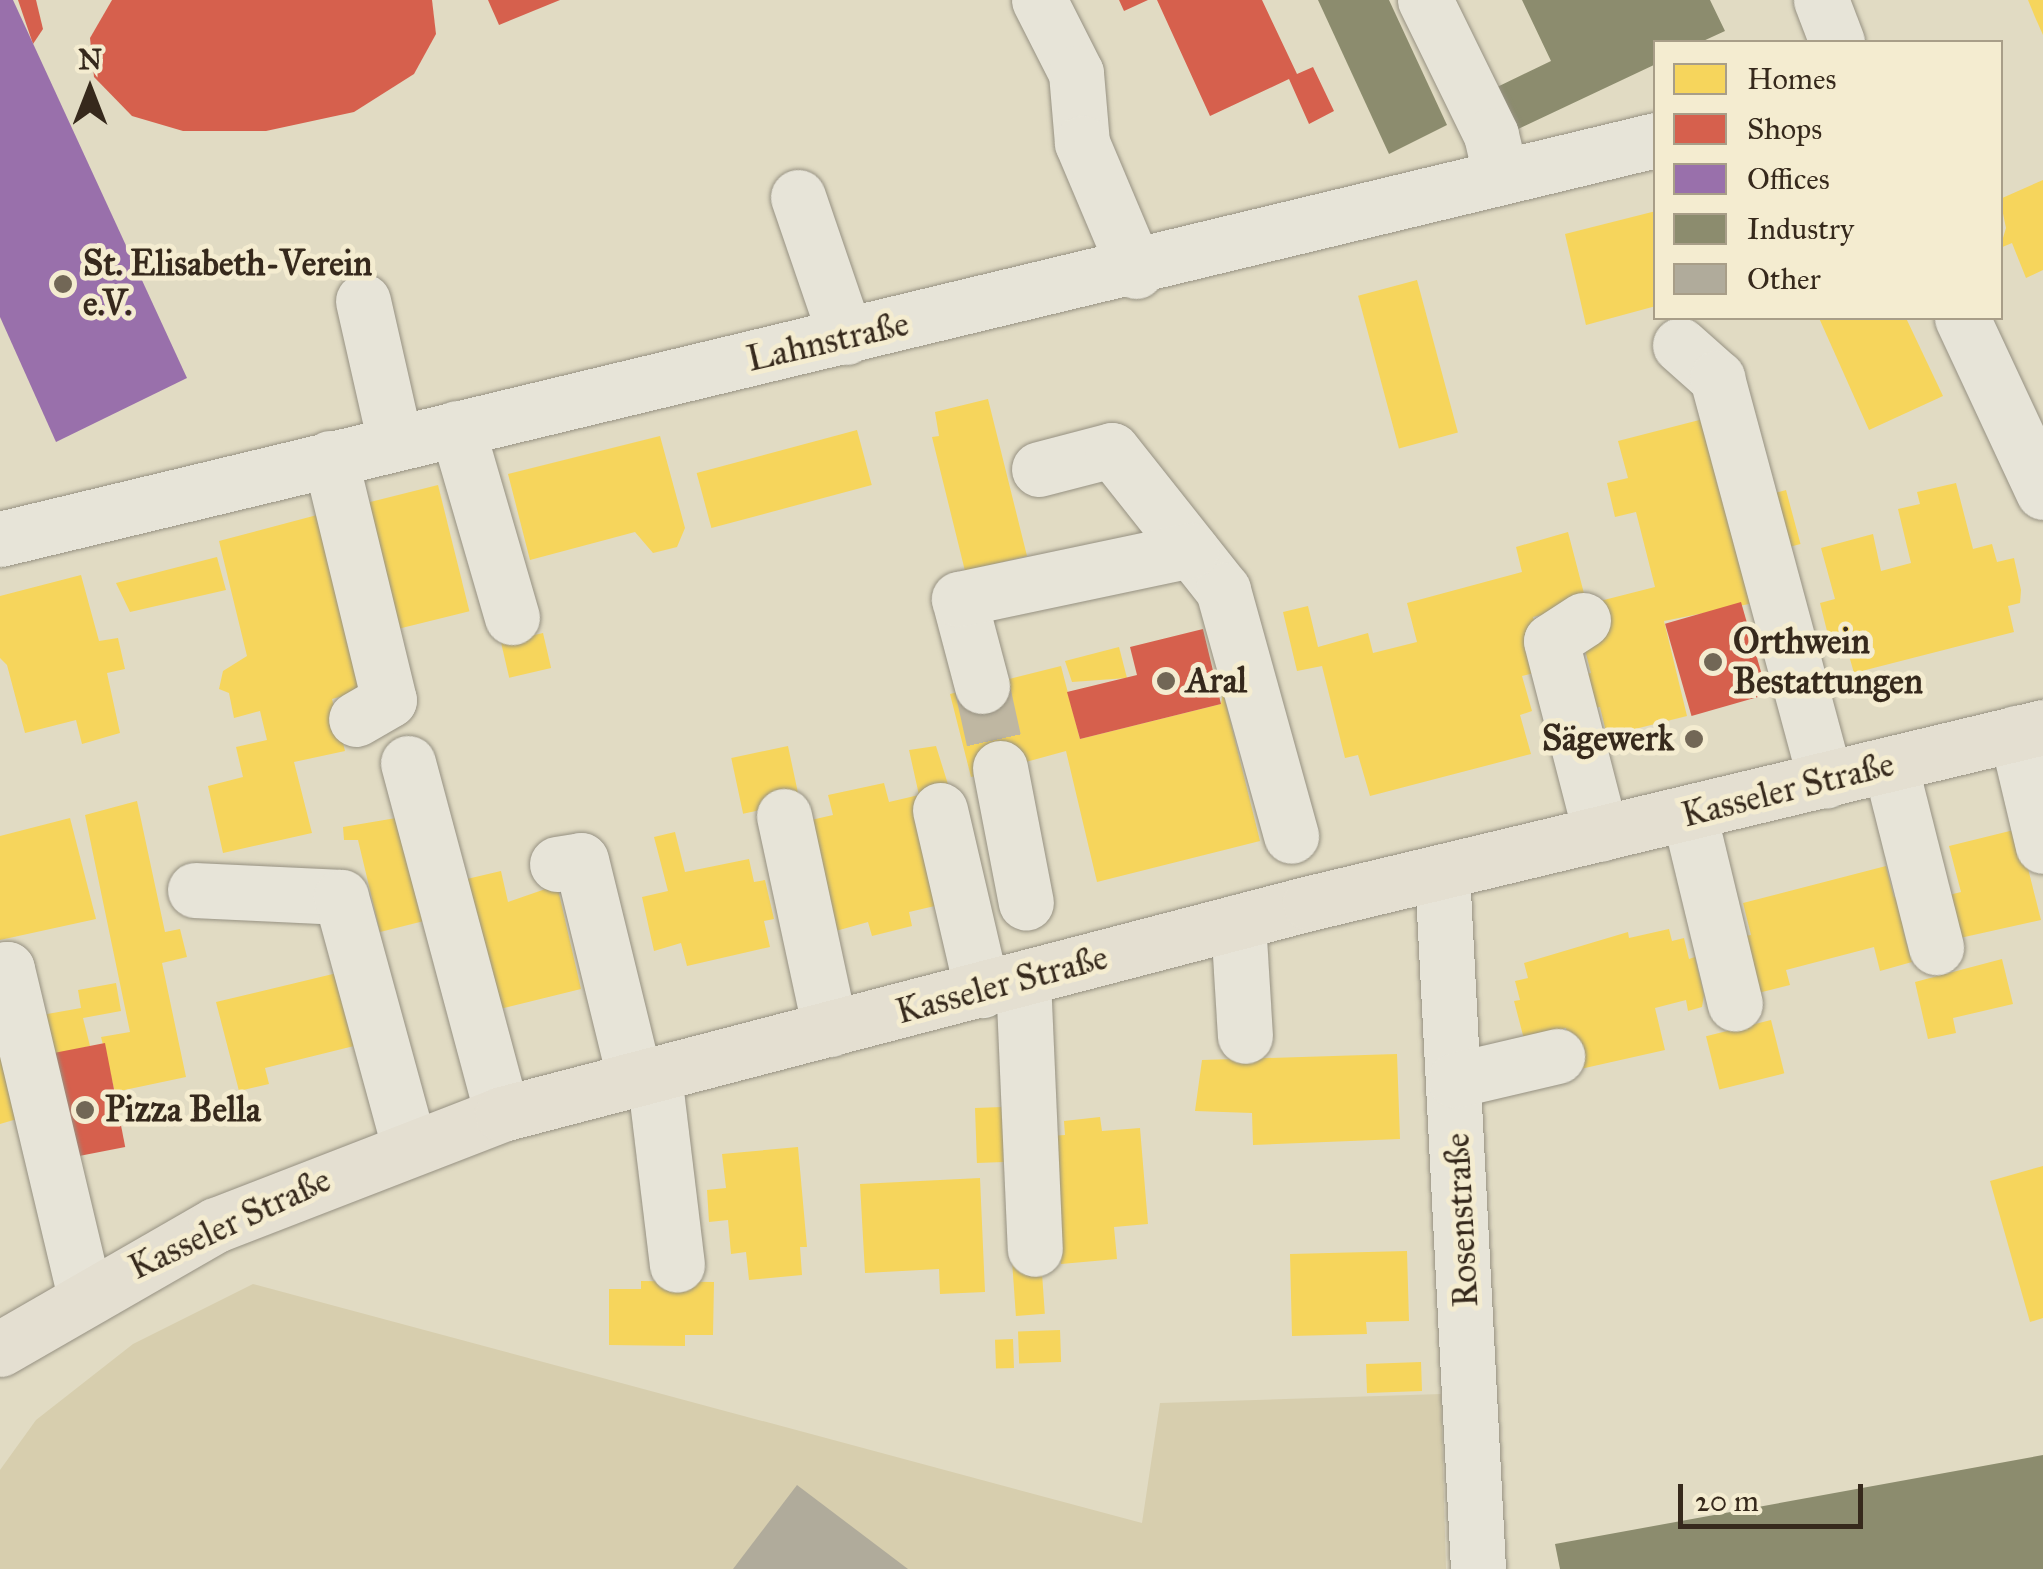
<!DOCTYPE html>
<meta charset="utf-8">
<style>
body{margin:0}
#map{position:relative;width:2043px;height:1569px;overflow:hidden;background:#e1dbc3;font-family:"IM FELL Great Primer",serif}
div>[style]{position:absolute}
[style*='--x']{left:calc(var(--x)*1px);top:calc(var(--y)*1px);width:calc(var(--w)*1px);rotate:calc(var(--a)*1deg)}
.green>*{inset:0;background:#d7ceae}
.homes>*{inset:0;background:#f6d55c;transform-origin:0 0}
.shops>*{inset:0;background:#d6604d;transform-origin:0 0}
.offices>*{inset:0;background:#9970ab}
.industry>*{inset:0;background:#8c8c6e}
.building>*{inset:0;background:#b0ab9b}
.minor-tunnel>*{height:55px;margin-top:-27.5px;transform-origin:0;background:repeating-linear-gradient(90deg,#bfb7a2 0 55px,transparent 0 83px)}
.roads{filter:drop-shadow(0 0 2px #969182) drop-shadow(0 0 2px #969182)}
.minor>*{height:55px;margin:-27.5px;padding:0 27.5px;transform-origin:27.5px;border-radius:27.5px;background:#e7e4d8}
.major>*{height:55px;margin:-27.5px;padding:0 27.5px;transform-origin:27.5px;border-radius:27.5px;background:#e4dfd1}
.dots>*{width:28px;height:28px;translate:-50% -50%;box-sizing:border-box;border:5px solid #f4ecd0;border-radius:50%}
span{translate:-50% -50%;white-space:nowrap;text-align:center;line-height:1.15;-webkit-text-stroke:10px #f4ecd0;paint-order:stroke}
.poi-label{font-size:35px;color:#36291c;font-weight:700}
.left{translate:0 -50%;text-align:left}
.right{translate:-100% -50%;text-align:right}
.street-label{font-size:35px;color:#36291c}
.legend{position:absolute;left:1653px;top:40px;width:350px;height:280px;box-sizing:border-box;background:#f4ecd0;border:2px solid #a89e88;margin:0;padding:12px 18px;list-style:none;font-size:30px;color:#36291c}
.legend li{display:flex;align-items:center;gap:20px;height:50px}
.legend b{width:50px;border:2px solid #a89e88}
.north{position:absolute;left:40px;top:40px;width:100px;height:100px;-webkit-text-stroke:8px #f4ecd0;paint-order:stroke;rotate:0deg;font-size:28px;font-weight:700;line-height:40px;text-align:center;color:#36291c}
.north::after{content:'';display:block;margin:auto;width:35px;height:45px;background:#36291c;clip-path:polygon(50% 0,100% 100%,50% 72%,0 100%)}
.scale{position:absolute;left:1678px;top:1484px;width:185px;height:45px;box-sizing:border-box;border:5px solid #36291c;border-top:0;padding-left:12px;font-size:30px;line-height:35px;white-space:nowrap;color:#36291c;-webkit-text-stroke:8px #f4ecd0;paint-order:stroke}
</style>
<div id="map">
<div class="green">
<div style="clip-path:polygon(253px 1284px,1142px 1523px,1160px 1403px,1441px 1394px,1446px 1569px,0 1569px,0 1470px,36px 1420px,133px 1344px)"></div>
</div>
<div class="homes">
<div style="clip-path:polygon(2028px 0,2043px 0,2043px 35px,2035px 17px)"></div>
<div style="clip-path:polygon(2043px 180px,2043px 270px,2026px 278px,2012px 243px,2000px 248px,2006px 228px,2000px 199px)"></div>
<div style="clip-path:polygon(1656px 211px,1656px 306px,1586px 325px,1565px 234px)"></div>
<div style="left:1417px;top:280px;width:158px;height:61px;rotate:75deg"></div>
<div style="clip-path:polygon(1819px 318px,1906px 318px,1943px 396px,1869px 430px)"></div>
<div style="clip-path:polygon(988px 399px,1027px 556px,965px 571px,932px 437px,939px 436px,935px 412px)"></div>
<div style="clip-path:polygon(1711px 417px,1754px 603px,1664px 621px,1687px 716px,1607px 736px,1600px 707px,1583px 710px,1575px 676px,1591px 673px,1583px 642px,1605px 637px,1596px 602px,1655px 587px,1636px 512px,1615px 517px,1607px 483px,1628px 478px,1618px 441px)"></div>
<div style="left:857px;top:430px;width:57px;height:166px;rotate:75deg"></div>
<div style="clip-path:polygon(660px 436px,685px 528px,677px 547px,653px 553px,635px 532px,530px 560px,508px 474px)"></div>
<div style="clip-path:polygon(1956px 483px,1973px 549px,1992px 544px,1997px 562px,2014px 558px,2021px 590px,2020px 603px,2008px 606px,2014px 632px,1854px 673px,1846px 645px,1835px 648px,1828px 635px,1820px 603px,1835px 599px,1821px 548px,1873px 534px,1881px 571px,1911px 563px,1898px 509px,1920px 504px,1917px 492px)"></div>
<div style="left:438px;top:485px;width:130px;height:75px;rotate:76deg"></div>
<div style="left:1786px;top:490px;width:56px;height:26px;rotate:75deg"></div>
<div style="clip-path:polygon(317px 515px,362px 691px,332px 699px,345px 751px,294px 762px,312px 833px,223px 853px,208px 786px,243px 777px,236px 747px,267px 740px,260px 711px,234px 718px,229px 693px,219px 689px,223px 671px,247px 656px,219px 541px)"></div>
<div style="clip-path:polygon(1568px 532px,1587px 605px,1533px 617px,1546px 670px,1522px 676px,1532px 711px,1520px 715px,1531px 754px,1370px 796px,1358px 755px,1345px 758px,1322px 666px,1297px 671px,1283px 612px,1308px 606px,1318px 647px,1368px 633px,1373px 653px,1417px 642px,1407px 603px,1522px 572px,1516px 547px)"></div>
<div style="clip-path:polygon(217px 557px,226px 590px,130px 612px,116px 583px)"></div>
<div style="clip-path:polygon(81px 575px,99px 641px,118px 638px,125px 669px,107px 673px,120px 733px,82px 744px,76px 720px,25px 733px,7px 665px,0 658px,0 596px)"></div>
<div style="left:543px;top:633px;width:36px;height:43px;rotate:77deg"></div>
<div style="clip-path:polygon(1119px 647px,1127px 678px,1072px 682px,1065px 661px)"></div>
<div style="clip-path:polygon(1061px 666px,1080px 739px,1221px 704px,1223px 692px,1260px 841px,1097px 882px,1066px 751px,971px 777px,950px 694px)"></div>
<div style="left:788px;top:746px;width:57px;height:58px;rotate:78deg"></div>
<div style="clip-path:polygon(936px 746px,951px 794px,952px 902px,909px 912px,912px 926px,872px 936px,868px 922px,825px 934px,798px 823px,833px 815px,828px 795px,884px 783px,889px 802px,919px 795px,909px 750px)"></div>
<div style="clip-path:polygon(137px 801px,165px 932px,180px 929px,187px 957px,162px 963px,186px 1077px,115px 1092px,101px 1037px,130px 1032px,85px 815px)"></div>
<div style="clip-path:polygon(402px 817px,432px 919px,380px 932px,358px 840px,344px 840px,343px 827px)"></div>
<div style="clip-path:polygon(70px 818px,96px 919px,0 940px,0 836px)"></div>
<div style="clip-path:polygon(2018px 829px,2041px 920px,1960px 938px,1949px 895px,1961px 892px,1949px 846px)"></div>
<div style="clip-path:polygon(675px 832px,685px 872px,749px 859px,754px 882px,765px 880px,774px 919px,764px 921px,770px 947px,687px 966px,681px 943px,654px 951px,642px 897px,668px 891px,654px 837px)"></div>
<div style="clip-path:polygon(1886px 866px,1894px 897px,1907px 894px,1916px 926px,1903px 930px,1912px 962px,1880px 971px,1874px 947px,1786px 970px,1790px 985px,1754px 994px,1739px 937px,1751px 935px,1743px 903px)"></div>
<div style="clip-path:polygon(501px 871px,508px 902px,557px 885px,581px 989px,484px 1013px,454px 882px)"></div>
<div style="clip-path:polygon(1669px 929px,1672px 941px,1684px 938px,1689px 959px,1695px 957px,1704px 995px,1702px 1007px,1688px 1011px,1686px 1000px,1655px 1008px,1665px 1050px,1576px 1070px,1566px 1028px,1524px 1039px,1514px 1001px,1520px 1000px,1515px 981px,1528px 978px,1524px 963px,1628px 932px,1629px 938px)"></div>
<div style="clip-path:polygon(2002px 959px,2013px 1004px,1953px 1018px,1956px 1033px,1928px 1039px,1915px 982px)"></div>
<div style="clip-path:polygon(337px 973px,354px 1046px,265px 1068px,269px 1084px,239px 1091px,216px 1002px)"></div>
<div style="clip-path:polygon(116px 983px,121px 1011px,83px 1018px,90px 1046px,46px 1056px,36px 1016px,81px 1008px,78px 990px)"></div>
<div style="left:1771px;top:1020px;width:55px;height:67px;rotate:76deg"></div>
<div style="clip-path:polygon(0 1037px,17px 1119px,0 1124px)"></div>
<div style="clip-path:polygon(1397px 1054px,1400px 1139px,1253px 1145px,1252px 1113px,1195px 1111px,1202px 1060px)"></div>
<div style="left:1002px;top:1107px;width:55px;height:27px;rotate:88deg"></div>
<div style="clip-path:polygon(1100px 1117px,1102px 1131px,1140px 1128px,1148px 1224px,1114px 1227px,1117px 1259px,1061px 1264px,1049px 1136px,1065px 1135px,1064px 1121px)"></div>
<div style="clip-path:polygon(798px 1147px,807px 1247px,800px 1247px,802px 1275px,749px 1280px,746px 1252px,731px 1254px,728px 1220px,709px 1222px,707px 1190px,726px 1188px,722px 1154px)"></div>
<div style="clip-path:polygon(2043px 1166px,2043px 1318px,2030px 1322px,1990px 1181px)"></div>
<div style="clip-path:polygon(980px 1178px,985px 1292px,940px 1294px,939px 1269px,865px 1273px,860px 1184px)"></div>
<div style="clip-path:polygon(1407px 1251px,1409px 1321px,1366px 1322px,1367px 1334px,1292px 1336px,1290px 1254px)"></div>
<div style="left:1041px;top:1259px;width:55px;height:29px;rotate:86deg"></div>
<div style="clip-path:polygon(641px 1281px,714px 1282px,713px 1335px,685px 1335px,685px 1346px,609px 1345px,609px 1289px,641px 1289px)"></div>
<div style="left:1060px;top:1330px;width:32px;height:42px;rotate:88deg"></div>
<div style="left:1013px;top:1339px;width:29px;height:18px;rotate:88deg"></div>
<div style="left:1421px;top:1362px;width:29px;height:55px;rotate:88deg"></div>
</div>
<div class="shops">
<div style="clip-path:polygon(18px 0,36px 0,43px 29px,33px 44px)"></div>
<div style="clip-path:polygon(112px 0,432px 0,436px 34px,414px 74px,354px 112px,266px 131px,183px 131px,132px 116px,94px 77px,90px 38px)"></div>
<div style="clip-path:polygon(488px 0,560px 0,499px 25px)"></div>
<div style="clip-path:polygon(1119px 0,1148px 0,1124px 11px)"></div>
<div style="clip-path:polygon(1157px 0,1262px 0,1297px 74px,1313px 67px,1334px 111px,1309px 124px,1289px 79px,1210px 116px)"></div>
<div style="left:1741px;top:602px;width:96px;height:79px;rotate:74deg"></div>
<div style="clip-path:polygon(1203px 629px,1221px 704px,1080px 739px,1067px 692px,1137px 675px,1130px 647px)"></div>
<div style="left:105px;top:1043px;width:106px;height:60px;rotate:79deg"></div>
</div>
<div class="offices">
<div style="clip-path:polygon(0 0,13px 0,187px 378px,56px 442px,0 317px)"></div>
</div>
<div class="industry">
<div style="clip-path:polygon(1318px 0,1389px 0,1447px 125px,1389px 154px)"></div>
<div style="clip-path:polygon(1522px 0,1710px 0,1725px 31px,1701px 42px,1656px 42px,1656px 64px,1514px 131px,1493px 89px,1551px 61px)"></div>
<div style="clip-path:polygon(2043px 1455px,2043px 1569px,1560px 1569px,1555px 1544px)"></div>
</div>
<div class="building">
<div style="clip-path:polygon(797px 1485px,908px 1569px,733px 1569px)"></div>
</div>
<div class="minor-tunnel">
<div style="--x:982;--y:686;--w:84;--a:77.6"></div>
</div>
<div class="roads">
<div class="minor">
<div style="--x:1039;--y:0;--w:82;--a:63.1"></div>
<div style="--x:1076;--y:73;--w:70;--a:85.1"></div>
<div style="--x:1082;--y:143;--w:139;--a:67.1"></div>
<div style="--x:1425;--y:0;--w:150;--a:63.9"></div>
<div style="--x:1491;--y:135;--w:43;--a:76.6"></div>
<div style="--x:1821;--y:0;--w:45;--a:69.1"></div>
<div style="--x:798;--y:197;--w:148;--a:71.1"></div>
<div style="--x:363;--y:301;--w:145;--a:77.2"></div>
<div style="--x:1962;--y:318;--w:192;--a:65"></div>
<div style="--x:1680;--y:345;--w:50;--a:41.7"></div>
<div style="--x:1717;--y:378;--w:417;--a:74.9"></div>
<div style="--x:457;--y:428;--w:197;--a:73.8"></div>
<div style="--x:330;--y:458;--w:249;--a:76.3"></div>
<div style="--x:389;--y:700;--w:38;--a:150"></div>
<div style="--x:1039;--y:469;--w:75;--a:-14.6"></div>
<div style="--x:1112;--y:450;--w:179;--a:51.6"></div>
<div style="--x:1223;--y:590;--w:255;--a:74.5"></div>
<div style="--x:0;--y:539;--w:1703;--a:-13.55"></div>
<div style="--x:1583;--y:620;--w:38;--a:147"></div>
<div style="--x:1551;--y:641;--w:199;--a:75.5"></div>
<div style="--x:982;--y:686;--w:90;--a:-104.8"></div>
<div style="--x:959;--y:599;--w:237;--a:-11.9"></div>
<div style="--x:2016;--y:733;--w:116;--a:76.6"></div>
<div style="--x:408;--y:763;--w:363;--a:75"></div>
<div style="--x:1890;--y:765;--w:188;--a:75.8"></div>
<div style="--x:1000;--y:768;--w:137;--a:79.1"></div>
<div style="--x:940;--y:810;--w:185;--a:76.9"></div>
<div style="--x:1689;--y:814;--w:195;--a:76.4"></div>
<div style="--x:784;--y:816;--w:218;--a:77.8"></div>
<div style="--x:557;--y:864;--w:24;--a:-9"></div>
<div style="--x:581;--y:860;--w:227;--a:76.2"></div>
<div style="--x:1442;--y:872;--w:698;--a:87.04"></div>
<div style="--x:195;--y:890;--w:146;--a:2.7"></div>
<div style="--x:341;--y:897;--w:258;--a:74.7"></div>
<div style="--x:1238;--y:922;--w:114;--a:86.5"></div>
<div style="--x:0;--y:970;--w:7;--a:-8"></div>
<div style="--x:7;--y:969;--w:336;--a:76.6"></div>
<div style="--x:1023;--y:979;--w:270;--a:87.5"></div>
<div style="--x:654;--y:1075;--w:191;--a:83.1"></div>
<div style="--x:1455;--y:1080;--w:105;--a:-13.2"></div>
</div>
<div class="major">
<div style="--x:0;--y:1349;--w:249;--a:-29.9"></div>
<div style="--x:216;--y:1225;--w:307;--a:-21.2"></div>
<div style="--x:502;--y:1114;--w:835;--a:-14.64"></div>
<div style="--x:1310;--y:903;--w:754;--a:-13.5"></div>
</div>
</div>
<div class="dots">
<div style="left:63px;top:284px;background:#726756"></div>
<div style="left:1713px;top:662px;background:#726756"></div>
<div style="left:1166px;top:681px;background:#726756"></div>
<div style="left:1694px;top:739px;background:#726756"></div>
<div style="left:85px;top:1110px;background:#726756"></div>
</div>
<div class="poi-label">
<span class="left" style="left:83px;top:284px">St. Elisabeth-Verein<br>e.V.</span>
<span class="left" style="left:1733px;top:662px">Orthwein<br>Bestattungen</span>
<span class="left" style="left:1186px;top:681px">Aral</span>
<span class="right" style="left:1674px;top:739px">Sägewerk</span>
<span class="left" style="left:105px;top:1110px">Pizza Bella</span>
</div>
<div class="street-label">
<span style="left:828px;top:342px;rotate:-13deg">Lahnstraße</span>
<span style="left:1788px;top:790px;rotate:-14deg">Kasseler Straße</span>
<span style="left:1002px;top:985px;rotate:-15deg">Kasseler Straße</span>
<span style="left:1462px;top:1220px;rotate:-93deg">Rosenstraße</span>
<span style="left:230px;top:1224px;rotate:-25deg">Kasseler Straße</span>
</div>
<ul class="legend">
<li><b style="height:28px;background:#f6d55c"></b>Homes</li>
<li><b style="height:28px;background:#d6604d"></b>Shops</li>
<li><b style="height:28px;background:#9970ab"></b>Offices</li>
<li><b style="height:28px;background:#8c8c6e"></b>Industry</li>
<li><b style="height:28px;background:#b0ab9b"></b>Other</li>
</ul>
<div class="north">N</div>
<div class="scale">20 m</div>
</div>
